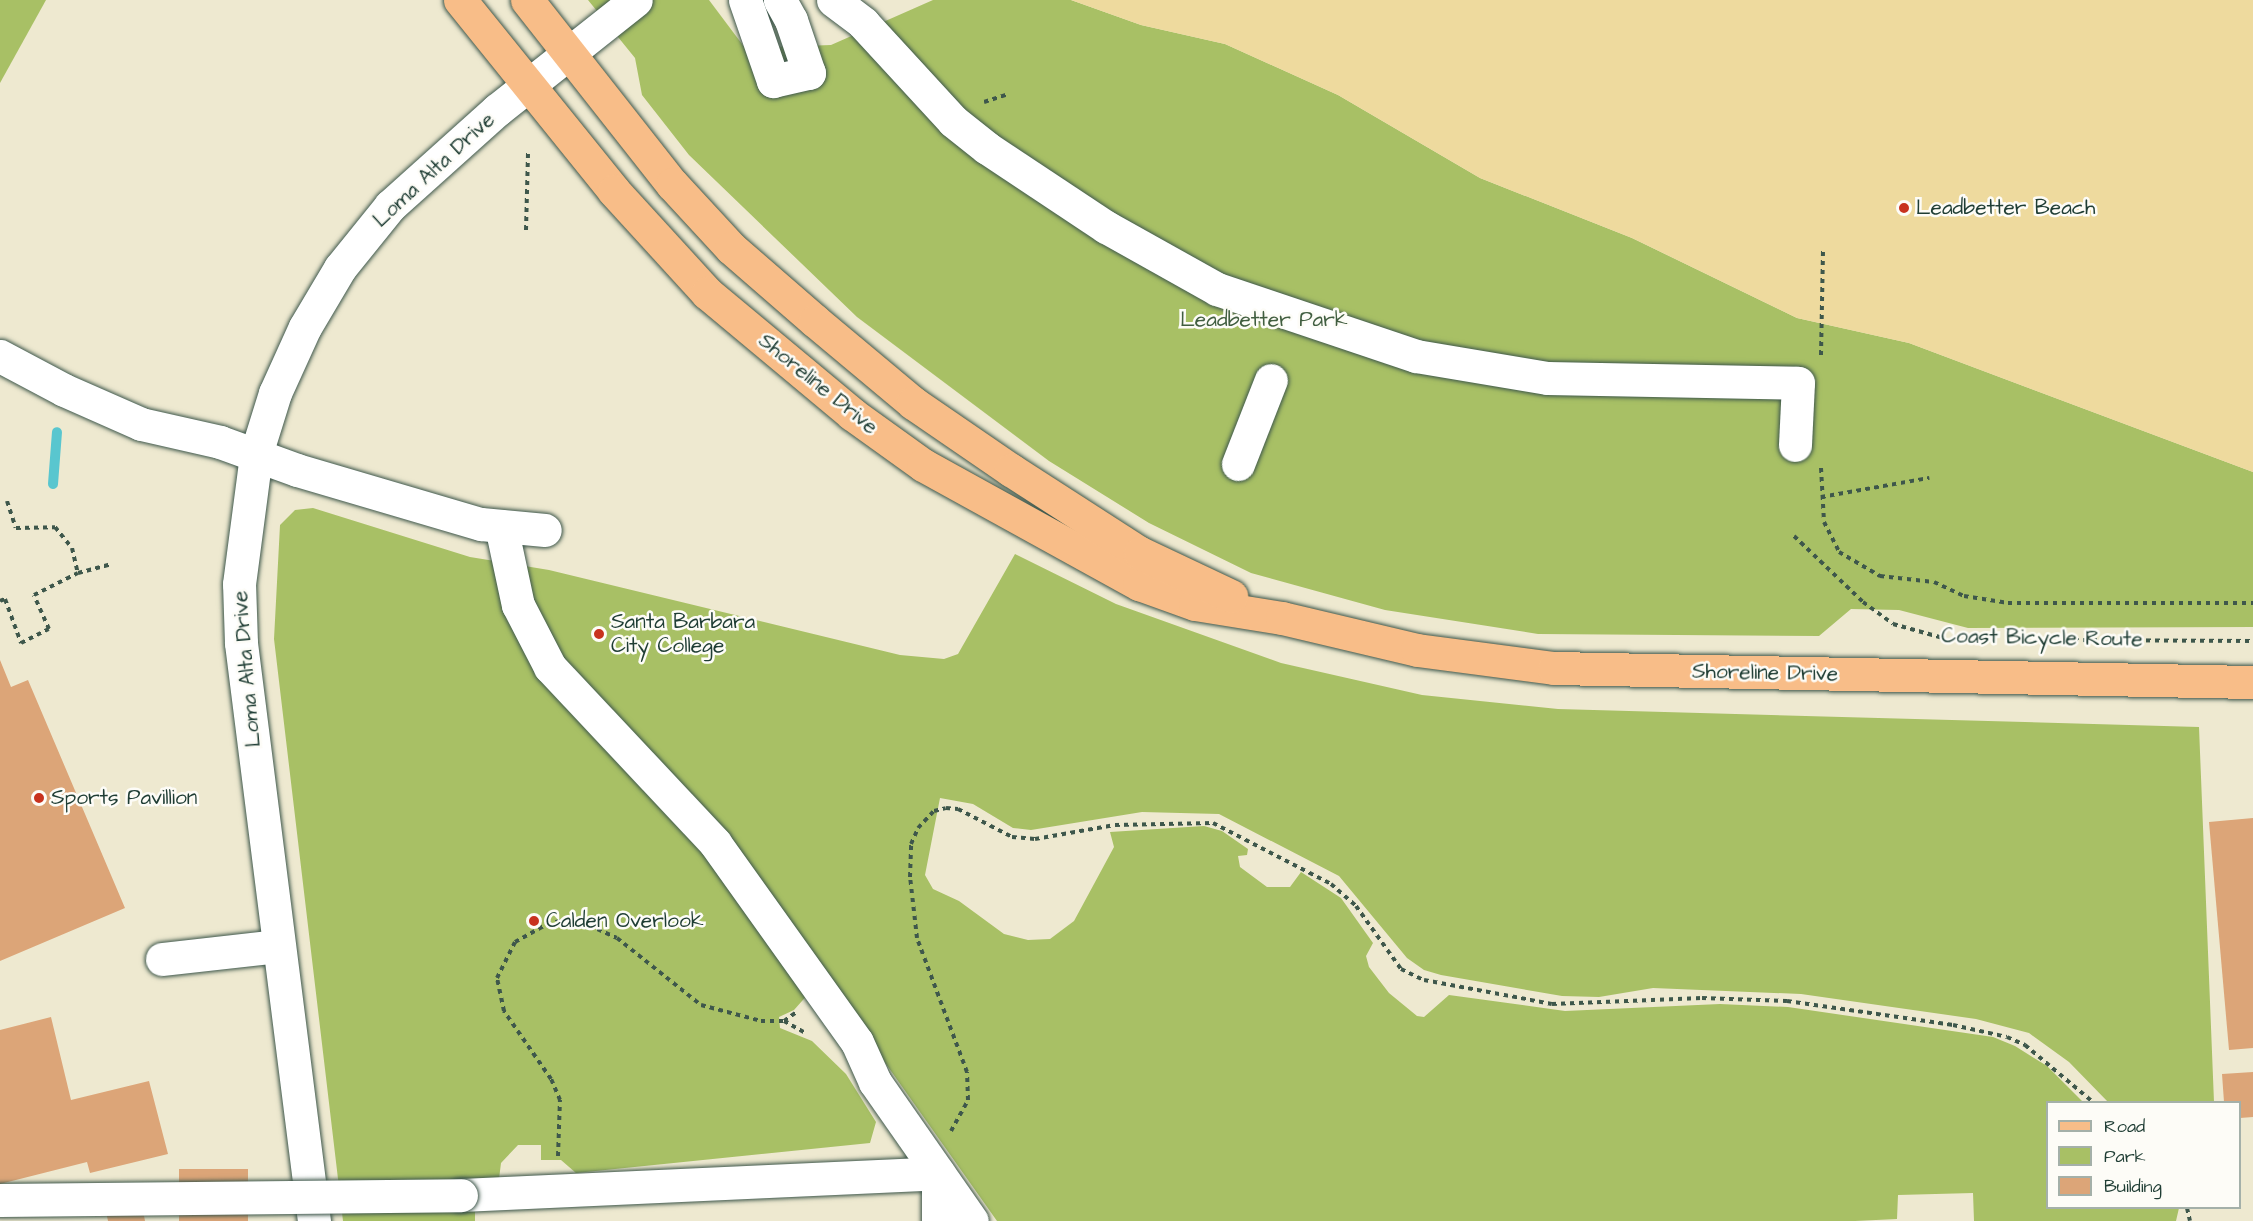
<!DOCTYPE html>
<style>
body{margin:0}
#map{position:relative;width:2253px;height:1221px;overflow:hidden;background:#eee9d0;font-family:"Architects Daughter",sans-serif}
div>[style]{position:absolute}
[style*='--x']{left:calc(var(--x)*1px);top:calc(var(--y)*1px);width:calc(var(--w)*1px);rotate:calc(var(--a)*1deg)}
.green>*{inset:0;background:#a8c065}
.sand>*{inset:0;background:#eeda9e}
.stream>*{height:10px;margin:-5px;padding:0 5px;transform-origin:5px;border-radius:5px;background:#59c6cf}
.building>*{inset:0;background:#dca578;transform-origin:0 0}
.path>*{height:4px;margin-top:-2px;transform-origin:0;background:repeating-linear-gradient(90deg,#3e574b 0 4.5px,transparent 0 9px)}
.roads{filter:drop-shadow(0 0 2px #3e574b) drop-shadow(0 0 2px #3e574b)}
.minor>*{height:33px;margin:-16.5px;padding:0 16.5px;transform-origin:16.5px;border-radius:16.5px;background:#fff}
.major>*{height:33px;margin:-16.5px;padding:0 16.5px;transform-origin:16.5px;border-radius:16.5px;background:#f8bd88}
.bridges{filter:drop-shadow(0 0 2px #3e574b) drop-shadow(0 0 2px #3e574b)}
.minor-bridge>*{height:33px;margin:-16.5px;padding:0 16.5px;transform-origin:16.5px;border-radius:16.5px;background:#fff}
.dots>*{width:16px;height:16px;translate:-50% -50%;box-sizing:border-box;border:3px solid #fdfcf7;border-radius:50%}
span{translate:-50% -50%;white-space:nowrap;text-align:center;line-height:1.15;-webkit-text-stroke:5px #fdfcf7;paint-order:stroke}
.street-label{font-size:21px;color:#1f3d34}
.poi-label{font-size:21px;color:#1f3d34}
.left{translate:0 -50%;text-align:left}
.park-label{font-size:21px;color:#415e40}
.legend{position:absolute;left:2046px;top:1101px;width:195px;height:108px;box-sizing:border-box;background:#fdfcf7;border:2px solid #a4b0a9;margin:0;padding:8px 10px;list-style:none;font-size:18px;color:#1f3d34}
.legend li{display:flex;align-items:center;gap:12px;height:30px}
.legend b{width:30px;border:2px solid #a4b0a9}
</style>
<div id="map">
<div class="green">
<div style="clip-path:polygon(0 0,46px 0,0 83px)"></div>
<div style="clip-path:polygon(588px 0,709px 0,745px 48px,831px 45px,933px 0,1071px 0,1141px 25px,1225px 44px,1338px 95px,1480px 178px,1632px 238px,1797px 318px,1909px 343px,2253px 472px,2253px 627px,1968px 628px,1899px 610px,1851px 609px,1819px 636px,1538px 634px,1385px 610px,1251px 573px,1149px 523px,1049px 461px,857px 317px,689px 155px,642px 95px,635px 58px)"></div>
<div style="clip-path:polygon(313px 508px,470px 557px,549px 570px,900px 655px,944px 659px,958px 654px,1015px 554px,1116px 604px,1281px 663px,1422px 695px,1558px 709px,2199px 727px,2214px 1102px,2108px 1102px,2069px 1062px,2029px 1033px,1976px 1019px,1801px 994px,1653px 988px,1599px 997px,1562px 996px,1441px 975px,1424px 970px,1407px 958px,1339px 876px,1219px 814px,1142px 812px,1031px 830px,1013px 828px,973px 804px,940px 798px,925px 875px,933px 889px,959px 901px,1004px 934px,1028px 940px,1050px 939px,1074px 921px,1114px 847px,1110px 832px,1204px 826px,1222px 831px,1248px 849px,1247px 855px,1238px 856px,1240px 867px,1267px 887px,1290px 887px,1301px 872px,1341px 898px,1373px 943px,1366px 956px,1369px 967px,1389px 993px,1417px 1016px,1424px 1017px,1449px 995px,1565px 1011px,1720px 1004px,1788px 1007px,1993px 1037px,2015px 1046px,2047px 1066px,2083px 1102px,2048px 1102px,2048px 1208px,2179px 1208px,2176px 1221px,1974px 1221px,1973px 1193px,1898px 1195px,1897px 1219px,1855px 1221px,997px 1221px,744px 863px,810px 992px,794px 1010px,779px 1017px,780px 1028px,812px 1041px,846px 1074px,876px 1122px,870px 1143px,576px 1173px,561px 1160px,541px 1160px,541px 1145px,518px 1145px,501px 1163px,499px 1179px,475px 1180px,475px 1221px,343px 1221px,274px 639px,280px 525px,295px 510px)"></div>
</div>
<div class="sand">
<div style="clip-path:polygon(1071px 0,2253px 0,2253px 472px,1909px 343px,1797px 318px,1632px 238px,1480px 178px,1338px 95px,1225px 44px,1141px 25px)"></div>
</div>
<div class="stream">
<div style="--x:53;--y:484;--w:52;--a:-85.6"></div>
</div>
<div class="building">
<div style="clip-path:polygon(0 660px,11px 687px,28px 680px,125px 908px,0 961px)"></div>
<div style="clip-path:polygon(2253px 818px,2253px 1048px,2229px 1050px,2209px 822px)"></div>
<div style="clip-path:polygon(51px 1017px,71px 1100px,149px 1081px,168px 1154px,90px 1173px,87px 1162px,0 1184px,0 1030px)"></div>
<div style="clip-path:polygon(2253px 1072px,2253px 1117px,2240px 1118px,2240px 1102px,2224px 1102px,2222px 1074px)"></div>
<div style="left:179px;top:1169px;width:69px;height:52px"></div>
<div style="clip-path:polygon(141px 1200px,145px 1221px,108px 1221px,105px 1207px)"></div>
</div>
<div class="path">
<div style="--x:984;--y:102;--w:23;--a:-18"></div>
<div style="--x:526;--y:230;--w:79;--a:-88.5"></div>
<div style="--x:1821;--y:355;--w:106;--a:-88.9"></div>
<div style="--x:1821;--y:468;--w:54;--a:86.8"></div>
<div style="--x:1824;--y:522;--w:34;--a:63"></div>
<div style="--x:1839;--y:552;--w:48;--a:30.3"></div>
<div style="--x:1880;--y:576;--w:54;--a:6.3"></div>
<div style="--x:1934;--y:582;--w:33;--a:25"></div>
<div style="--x:1964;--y:596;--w:45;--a:9"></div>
<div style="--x:2008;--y:603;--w:245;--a:0"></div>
<div style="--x:1821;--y:497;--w:110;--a:-10"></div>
<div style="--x:7;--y:501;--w:28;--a:72"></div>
<div style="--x:16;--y:528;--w:39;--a:-1"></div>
<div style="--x:55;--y:527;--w:27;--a:51"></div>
<div style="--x:72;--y:548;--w:26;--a:77"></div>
<div style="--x:1794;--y:536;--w:95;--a:43.7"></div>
<div style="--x:1863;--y:602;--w:37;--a:36"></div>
<div style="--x:1893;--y:624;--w:52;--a:15.6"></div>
<div style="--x:0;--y:601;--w:5;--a:-22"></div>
<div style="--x:5;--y:599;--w:47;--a:70"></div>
<div style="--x:21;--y:643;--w:31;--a:-27"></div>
<div style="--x:49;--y:629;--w:37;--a:-114"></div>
<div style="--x:34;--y:595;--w:49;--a:-26.6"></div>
<div style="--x:78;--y:573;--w:34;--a:-15"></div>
<div style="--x:2065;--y:640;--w:188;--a:0.3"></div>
<div style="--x:784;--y:1021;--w:23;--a:29"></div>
<div style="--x:951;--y:1131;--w:35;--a:-61"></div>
<div style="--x:968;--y:1100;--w:28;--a:-92"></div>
<div style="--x:967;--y:1072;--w:143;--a:-110.5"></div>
<div style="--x:917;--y:938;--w:61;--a:-96.5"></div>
<div style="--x:910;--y:877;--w:33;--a:-88"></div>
<div style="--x:911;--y:844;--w:17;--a:-66"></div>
<div style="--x:918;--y:828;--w:23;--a:-47"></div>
<div style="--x:934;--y:811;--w:12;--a:-14"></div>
<div style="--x:946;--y:808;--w:12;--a:5"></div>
<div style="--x:958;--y:809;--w:61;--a:27.4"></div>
<div style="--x:1012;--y:837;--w:23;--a:5"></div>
<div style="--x:1035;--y:839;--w:81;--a:-9.9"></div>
<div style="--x:1115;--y:825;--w:98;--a:-1.2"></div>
<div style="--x:1213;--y:823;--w:133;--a:27.3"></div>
<div style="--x:1331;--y:884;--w:33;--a:41"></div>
<div style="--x:1356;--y:906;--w:77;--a:54.5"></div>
<div style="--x:1401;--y:969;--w:25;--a:26"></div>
<div style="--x:1424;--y:980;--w:130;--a:10.6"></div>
<div style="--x:1552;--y:1004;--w:150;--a:-2.3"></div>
<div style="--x:1702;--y:998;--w:85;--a:2"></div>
<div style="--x:1787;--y:1001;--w:168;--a:8.2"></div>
<div style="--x:1953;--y:1025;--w:55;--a:12.5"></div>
<div style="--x:2007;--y:1037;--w:20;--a:24"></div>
<div style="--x:2025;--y:1045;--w:89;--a:40"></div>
<div style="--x:558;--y:1156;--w:56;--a:-88"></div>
<div style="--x:560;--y:1100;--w:23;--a:-113"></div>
<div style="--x:551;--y:1079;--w:83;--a:-124.7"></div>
<div style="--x:504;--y:1011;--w:34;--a:-102"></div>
<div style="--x:497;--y:978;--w:40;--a:-63.4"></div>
<div style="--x:515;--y:942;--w:37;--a:-29"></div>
<div style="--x:547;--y:924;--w:27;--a:-13"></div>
<div style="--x:573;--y:918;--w:48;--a:24.4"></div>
<div style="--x:617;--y:938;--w:107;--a:38.6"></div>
<div style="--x:701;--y:1005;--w:62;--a:14.9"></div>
<div style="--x:761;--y:1021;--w:23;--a:0"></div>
<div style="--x:784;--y:1021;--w:14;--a:-36"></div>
<div style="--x:2187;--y:1208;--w:13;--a:77"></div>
</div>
<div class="roads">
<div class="minor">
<div style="--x:745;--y:0;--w:86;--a:70.9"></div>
<div style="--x:773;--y:81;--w:37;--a:-13"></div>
<div style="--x:809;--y:73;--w:56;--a:-108.8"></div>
<div style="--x:791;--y:20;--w:23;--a:-119"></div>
<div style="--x:833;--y:0;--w:38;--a:37"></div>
<div style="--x:863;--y:23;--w:133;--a:47.4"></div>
<div style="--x:953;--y:121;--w:43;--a:38.5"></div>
<div style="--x:987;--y:148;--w:143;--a:33.6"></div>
<div style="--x:1106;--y:227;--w:127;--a:29.2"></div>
<div style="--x:1217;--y:289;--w:210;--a:18.6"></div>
<div style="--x:1416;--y:356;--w:133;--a:9.5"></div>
<div style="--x:1547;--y:378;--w:251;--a:1.1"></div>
<div style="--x:1798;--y:383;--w:62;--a:92.8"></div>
<div style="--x:0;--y:356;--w:72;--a:28"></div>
<div style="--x:64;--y:390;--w:84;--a:23.8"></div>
<div style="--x:141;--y:424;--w:81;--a:12.8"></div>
<div style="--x:220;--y:442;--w:82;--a:20"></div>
<div style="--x:297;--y:470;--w:192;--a:16.4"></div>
<div style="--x:481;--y:524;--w:64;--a:5.4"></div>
<div style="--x:1238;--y:464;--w:90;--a:-68.6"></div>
<div style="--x:501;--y:526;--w:81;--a:77.9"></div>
<div style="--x:518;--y:605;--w:70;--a:62.7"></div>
<div style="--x:550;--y:667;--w:241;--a:46.8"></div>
<div style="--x:715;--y:843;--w:244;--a:54.5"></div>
<div style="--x:857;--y:1042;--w:44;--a:65.8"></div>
<div style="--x:875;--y:1082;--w:169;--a:55.1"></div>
<div style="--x:162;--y:959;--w:116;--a:-6.4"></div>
<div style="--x:461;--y:1195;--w:478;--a:-2.6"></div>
<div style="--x:938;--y:1173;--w:48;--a:90"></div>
<div style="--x:314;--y:1221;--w:583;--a:-97.2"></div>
<div style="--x:241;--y:643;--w:59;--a:-91.9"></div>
<div style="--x:239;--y:584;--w:131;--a:-82.5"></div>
<div style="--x:256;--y:454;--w:64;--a:-72.7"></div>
<div style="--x:275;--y:393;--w:72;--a:-65.6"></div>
<div style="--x:305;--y:327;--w:69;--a:-59.3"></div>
<div style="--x:340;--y:268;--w:80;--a:-51.1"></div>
<div style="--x:390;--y:206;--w:144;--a:-41.9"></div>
<div style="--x:497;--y:110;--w:177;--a:-38.4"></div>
</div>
<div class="major">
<div style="--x:460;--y:0;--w:245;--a:51.1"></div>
<div style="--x:614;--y:191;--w:138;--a:47.6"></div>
<div style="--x:707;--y:293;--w:189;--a:39.8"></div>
<div style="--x:852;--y:414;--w:87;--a:35.7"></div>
<div style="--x:923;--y:465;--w:247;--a:28.9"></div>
<div style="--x:1139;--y:584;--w:59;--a:19.7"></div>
<div style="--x:1195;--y:604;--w:88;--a:9.1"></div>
<div style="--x:1282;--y:618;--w:139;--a:13.3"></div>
<div style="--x:1417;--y:650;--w:138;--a:7.5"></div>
<div style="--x:1554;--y:668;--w:699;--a:1.15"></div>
<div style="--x:527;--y:0;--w:234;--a:51.8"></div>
<div style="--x:672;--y:184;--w:87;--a:47.3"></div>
<div style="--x:731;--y:248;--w:111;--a:41"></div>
<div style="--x:815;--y:321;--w:128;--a:39.9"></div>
<div style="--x:913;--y:403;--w:119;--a:34.4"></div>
<div style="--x:1011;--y:470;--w:153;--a:32.8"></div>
<div style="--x:1140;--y:553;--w:101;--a:25.3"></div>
</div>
</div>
<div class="bridges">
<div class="minor-bridge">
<div style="--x:0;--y:1200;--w:461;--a:-0.6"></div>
</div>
</div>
<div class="dots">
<div style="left:1904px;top:208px;background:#c8321e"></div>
<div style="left:599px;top:634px;background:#c8321e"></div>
<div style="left:39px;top:798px;background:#c8321e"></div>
<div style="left:534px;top:921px;background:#c8321e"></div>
</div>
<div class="street-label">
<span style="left:434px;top:170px;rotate:-43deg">Loma Alta Drive</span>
<span style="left:818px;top:384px;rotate:39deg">Shoreline Drive</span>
<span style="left:2042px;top:638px;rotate:1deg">Coast Bicycle Route</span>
<span style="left:247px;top:669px;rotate:-95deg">Loma Alta Drive</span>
<span style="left:1765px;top:673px;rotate:1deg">Shoreline Drive</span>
</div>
<div class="poi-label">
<span class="left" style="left:1916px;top:208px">Leadbetter Beach</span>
<span class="left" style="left:611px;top:634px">Santa Barbara<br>City College</span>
<span class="left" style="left:51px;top:798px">Sports Pavillion</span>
<span class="left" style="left:546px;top:921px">Calden Overlook</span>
</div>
<div class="park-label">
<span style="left:1264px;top:320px">Leadbetter Park</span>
</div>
<ul class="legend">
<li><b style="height:8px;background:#f8bd88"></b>Road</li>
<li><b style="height:16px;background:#a8c065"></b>Park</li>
<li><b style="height:16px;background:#dca578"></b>Building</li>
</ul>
</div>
